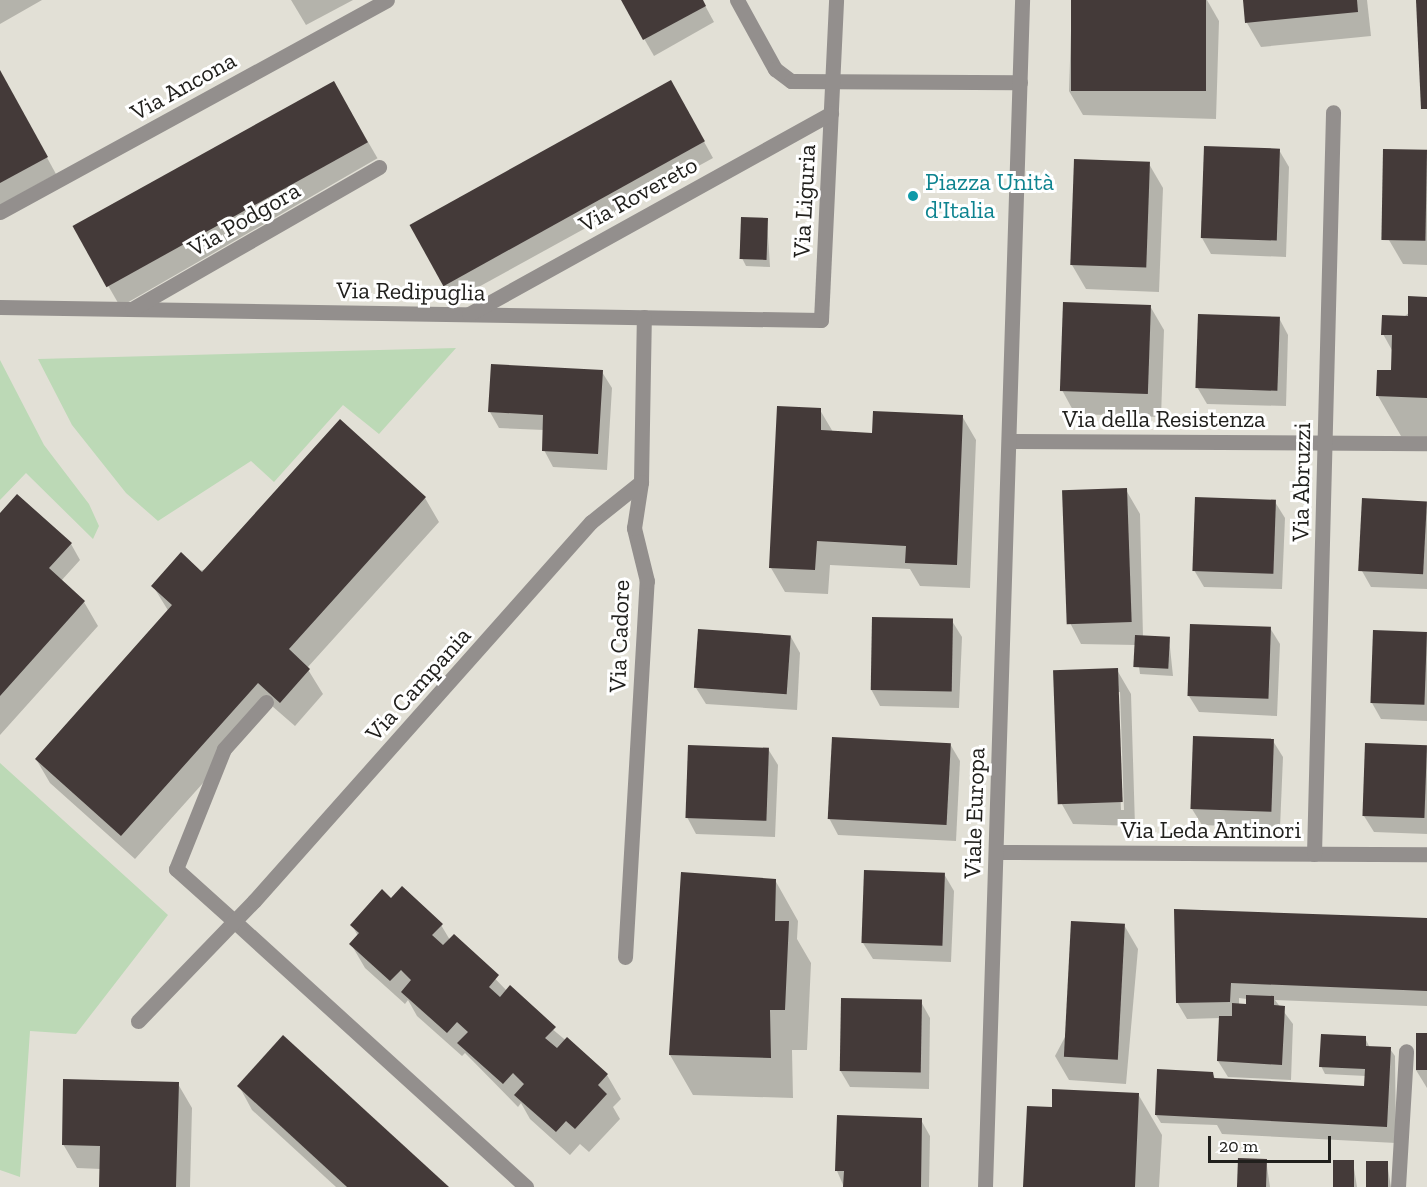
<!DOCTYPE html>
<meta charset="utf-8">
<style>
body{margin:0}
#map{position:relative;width:1427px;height:1187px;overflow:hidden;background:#e2e0d6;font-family:"Zilla Slab",serif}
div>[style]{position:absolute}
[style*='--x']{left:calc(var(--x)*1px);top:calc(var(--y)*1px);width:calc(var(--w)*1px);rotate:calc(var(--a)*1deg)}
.green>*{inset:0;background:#bcd9b6}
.shadow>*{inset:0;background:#0003;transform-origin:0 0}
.building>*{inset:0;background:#443a39;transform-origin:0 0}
.lane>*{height:15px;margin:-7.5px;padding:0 7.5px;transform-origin:7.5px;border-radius:7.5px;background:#938f8d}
.street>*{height:15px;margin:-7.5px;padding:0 7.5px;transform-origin:7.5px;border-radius:7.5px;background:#938f8d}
.dots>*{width:16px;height:16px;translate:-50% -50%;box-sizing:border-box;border:3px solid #fff;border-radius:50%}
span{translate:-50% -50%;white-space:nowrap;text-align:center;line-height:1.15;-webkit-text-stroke:6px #fff;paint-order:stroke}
.street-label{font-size:24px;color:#21201d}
.culture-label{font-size:24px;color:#0d838f}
.left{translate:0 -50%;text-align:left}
.scale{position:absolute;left:1208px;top:1136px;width:123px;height:27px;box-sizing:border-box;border:3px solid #21201d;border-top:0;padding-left:8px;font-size:18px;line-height:21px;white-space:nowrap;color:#21201d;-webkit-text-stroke:4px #fff;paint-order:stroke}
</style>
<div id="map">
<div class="green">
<div style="clip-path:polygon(456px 348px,379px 434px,343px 405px,274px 482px,251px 461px,158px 521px,126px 493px,72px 425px,38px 359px)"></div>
<div style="clip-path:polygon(0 360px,44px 445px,89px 504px,99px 526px,93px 539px,26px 473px,0 500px)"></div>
<div style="clip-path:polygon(0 763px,168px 915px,76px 1034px,30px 1031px,20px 1177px,0 1170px)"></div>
</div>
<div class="shadow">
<div style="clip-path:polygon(0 0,42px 0,0 24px)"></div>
<div style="clip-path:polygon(291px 0,353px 0,306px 25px)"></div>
<div style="clip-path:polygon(622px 0,702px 0,714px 22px,654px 56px)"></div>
<div style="clip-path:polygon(1072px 0,1207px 0,1219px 21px,1216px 119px,1083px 115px,1069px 91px)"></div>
<div style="clip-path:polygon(1245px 0,1367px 0,1371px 36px,1261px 47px,1247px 23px)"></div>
<div style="clip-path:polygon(0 72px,56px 174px,0 205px)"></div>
<div style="clip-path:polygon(671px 82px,713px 158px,453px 301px,443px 285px)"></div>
<div style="left:334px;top:83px;width:87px;height:297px;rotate:60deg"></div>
<div style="clip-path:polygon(1279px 150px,1289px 167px,1286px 257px,1211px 254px,1202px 238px)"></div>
<div style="clip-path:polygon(1427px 151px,1427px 265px,1403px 264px,1389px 240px)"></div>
<div style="clip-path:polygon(1149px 164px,1163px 188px,1159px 292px,1086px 289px,1072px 265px)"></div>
<div style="clip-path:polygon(767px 220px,770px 267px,746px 266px,742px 258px)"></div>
<div style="clip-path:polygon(1427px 298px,1427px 437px,1401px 436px,1378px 396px,1393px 372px,1393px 352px,1383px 334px)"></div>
<div style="clip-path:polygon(1150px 306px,1164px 330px,1161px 417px,1075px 414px,1062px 390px)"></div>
<div style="clip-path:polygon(1279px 318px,1288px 335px,1286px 406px,1207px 404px,1197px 387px)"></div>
<div style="clip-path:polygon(602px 372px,612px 388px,607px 470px,553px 467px,544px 450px,544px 430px,499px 428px,490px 412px)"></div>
<div style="clip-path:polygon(820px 410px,833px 432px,874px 434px,962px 416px,976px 440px,970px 588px,920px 586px,910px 569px,830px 565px,828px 594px,785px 592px,771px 568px)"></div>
<div style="clip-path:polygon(1126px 490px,1140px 514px,1143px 637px,1169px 638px,1173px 676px,1140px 674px,1136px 645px,1081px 644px,1068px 619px)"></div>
<div style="clip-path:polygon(425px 498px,439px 522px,307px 668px,323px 694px,295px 726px,272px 706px,135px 859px,50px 783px,36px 759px,169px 612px,153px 586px)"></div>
<div style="clip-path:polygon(1275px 502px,1285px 518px,1282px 589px,1204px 587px,1194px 570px)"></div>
<div style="clip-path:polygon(1427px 502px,1427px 589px,1371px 587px,1362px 571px)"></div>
<div style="clip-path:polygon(0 515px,71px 544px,80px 560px,61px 581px,84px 602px,98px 626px,0 735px)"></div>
<div style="clip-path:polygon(952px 621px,962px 637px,959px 708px,880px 706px,871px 689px)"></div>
<div style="clip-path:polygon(1270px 628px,1280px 644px,1277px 716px,1199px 712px,1189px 696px)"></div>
<div style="clip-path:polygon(1427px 634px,1427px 721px,1381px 719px,1372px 703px)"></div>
<div style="clip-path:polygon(791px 637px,800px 653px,797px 710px,706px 704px,696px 688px)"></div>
<div style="clip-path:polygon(evenodd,1117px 670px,1131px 694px,1135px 826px,1073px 824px,1059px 799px,1117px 670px,1117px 692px,1120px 692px,1124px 810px,1121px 810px,1117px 692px)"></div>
<div style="clip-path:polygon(1273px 741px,1283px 757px,1280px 828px,1202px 825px,1192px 809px)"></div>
<div style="clip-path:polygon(950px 744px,960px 761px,956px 841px,838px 835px,829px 818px)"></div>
<div style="clip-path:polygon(1427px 747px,1427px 834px,1374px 832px,1364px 816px)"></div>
<div style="clip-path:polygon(768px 749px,778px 765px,775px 837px,696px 834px,687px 817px)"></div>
<div style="clip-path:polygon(944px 874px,954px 891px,951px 962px,873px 959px,863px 943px)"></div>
<div style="clip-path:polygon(775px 880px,798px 921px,797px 939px,811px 963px,807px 1050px,792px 1050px,793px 1098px,693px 1095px,670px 1055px)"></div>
<div style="clip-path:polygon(391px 900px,441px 925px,450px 940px,454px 936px,507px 991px,607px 1075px,621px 1099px,613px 1107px,620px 1119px,589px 1152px,580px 1144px,570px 1155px,530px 1119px,521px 1103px,518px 1107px,465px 1053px,462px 1056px,417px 1016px,408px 1000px,405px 1004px,365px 968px,351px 944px,358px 936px,352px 925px)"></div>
<div style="clip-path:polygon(evenodd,1176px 911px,1427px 919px,1427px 1006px,1275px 1000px,1293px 1024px,1291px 1080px,1228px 1077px,1218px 1061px,1220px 1018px,1187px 1019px,1177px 1002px,1176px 911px,1239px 998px,1247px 999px,1247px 1005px,1239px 1005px,1239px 998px)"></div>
<div style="clip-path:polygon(1124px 925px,1138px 949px,1126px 1084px,1069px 1080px,1055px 1056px)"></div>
<div style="clip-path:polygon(921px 1002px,930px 1018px,929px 1089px,850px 1087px,840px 1070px)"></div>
<div style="clip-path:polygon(1427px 1035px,1427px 1088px,1416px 1070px)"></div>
<div style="clip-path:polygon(1365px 1038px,1370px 1048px,1390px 1049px,1395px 1056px,1396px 1143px,1222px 1134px,1217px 1125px,1161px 1123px,1156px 1115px,1212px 1073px,1216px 1080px,1365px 1088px,1366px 1076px,1325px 1074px,1321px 1066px)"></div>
<div style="clip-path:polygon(178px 1084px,192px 1108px,190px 1187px,100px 1187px,101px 1169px,77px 1168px,63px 1144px)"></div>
<div style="clip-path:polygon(239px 1086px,447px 1187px,336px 1187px,252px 1110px)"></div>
<div style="clip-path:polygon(1138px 1094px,1162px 1135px,1159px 1187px,1025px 1187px,1053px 1109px)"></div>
<div style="clip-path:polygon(921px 1120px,930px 1136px,929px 1187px,844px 1187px,837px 1171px)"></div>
<div style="clip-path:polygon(1266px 1160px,1270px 1187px,1239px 1187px)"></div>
<div style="clip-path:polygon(1353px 1162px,1357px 1187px,1334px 1187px)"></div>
<div style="clip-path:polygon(1387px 1163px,1391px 1187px,1367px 1187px)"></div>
</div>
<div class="building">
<div style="clip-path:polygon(621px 0,703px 0,706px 6px,643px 40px)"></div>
<div style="left:1071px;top:0;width:135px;height:91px"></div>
<div style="clip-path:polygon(1243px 0,1357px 0,1358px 12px,1245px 23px)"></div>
<div style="clip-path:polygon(1416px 0,1427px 0,1427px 109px,1421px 109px)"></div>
<div style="clip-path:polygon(0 70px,48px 157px,0 183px)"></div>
<div style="left:671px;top:80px;width:70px;height:299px;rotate:61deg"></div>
<div style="left:334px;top:81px;width:70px;height:299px;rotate:61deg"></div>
<div style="left:1204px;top:146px;width:76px;height:92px;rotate:2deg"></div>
<div style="left:1383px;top:149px;width:44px;height:91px;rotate:1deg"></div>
<div style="left:1074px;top:159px;width:76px;height:106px;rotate:2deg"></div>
<div style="left:741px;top:217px;width:27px;height:42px;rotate:2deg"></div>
<div style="clip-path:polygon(1408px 296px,1427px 297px,1427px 398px,1376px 396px,1377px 370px,1391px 370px,1392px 335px,1381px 335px,1382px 315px,1408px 316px)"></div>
<div style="left:1063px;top:302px;width:88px;height:89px;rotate:2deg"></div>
<div style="left:1198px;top:314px;width:82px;height:74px;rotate:2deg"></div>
<div style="clip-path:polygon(491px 364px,603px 370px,598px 454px,542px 451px,543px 415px,488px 412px)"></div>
<div style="clip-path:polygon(777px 406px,821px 408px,821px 430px,872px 433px,873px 411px,963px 415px,957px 565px,905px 563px,906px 546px,817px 541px,815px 570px,769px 568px)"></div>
<div style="clip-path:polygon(340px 419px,426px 497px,289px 649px,310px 669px,280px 703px,258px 683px,121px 836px,35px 759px,172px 605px,151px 586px,181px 552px,202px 572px)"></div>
<div style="left:1127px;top:488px;width:134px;height:65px;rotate:88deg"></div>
<div style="clip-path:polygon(17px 494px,72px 543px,49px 568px,85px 601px,0 696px,0 513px)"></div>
<div style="left:1195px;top:497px;width:81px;height:74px;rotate:2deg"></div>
<div style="left:1362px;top:498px;width:65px;height:73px;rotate:3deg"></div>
<div style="left:872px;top:617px;width:81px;height:73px;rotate:1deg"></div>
<div style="left:1190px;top:624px;width:81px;height:72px;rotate:2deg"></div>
<div style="left:698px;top:629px;width:93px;height:59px;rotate:4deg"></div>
<div style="left:1373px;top:630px;width:54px;height:73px;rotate:2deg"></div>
<div style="left:1135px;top:635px;width:35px;height:32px;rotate:3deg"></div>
<div style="left:1118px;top:668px;width:134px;height:65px;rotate:88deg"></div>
<div style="left:1193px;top:736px;width:81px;height:73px;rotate:2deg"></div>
<div style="left:832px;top:737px;width:119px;height:82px;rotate:3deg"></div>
<div style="left:1365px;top:743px;width:62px;height:73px;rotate:2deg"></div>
<div style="left:688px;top:745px;width:81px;height:73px;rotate:2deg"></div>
<div style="left:864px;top:870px;width:81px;height:73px;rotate:2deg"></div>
<div style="clip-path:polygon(681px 872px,776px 879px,775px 921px,789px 921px,785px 1010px,770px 1010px,771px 1058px,669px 1055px)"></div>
<div style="clip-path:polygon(402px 886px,443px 924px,432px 935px,443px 945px,454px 934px,499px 975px,489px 987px,500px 997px,510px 985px,556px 1027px,545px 1038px,557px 1048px,567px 1037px,608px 1074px,598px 1085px,607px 1094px,575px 1129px,566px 1121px,556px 1132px,514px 1095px,524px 1084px,513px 1073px,503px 1084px,457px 1043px,468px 1032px,457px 1022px,447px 1033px,401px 992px,411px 980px,401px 970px,390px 981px,349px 944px,359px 933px,350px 925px,382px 889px,391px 898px)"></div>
<div style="clip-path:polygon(1174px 909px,1427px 918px,1427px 991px,1231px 983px,1230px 1002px,1176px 1003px)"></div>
<div style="left:1071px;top:921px;width:54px;height:136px;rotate:3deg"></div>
<div style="clip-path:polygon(1246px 995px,1274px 996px,1274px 1005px,1285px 1006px,1282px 1065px,1217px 1061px,1219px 1016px,1232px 1016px,1232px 1003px,1246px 1004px)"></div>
<div style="left:841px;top:998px;width:81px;height:73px;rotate:1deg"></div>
<div style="left:1416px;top:1033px;width:11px;height:37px"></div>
<div style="clip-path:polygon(1321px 1034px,1366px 1036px,1366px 1046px,1391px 1047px,1387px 1127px,1155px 1115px,1157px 1069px,1213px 1072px,1214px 1078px,1364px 1086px,1365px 1069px,1319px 1067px)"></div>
<div style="clip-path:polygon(283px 1035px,449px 1187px,347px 1187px,237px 1086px)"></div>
<div style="clip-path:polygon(63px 1079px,179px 1082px,176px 1187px,99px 1187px,100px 1146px,62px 1145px)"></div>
<div style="clip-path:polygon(1052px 1089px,1139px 1093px,1135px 1187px,1023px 1187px,1027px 1106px,1052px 1107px)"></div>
<div style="clip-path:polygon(837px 1115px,922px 1118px,921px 1187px,843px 1187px,844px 1171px,835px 1171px)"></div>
<div style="left:1238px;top:1158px;width:29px;height:29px;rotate:2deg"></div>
<div style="left:1333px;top:1160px;width:21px;height:27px"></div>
<div style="left:1366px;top:1161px;width:22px;height:26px"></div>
</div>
<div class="lane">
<div style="--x:737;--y:0;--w:79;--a:61.2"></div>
<div style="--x:775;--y:69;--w:20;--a:37"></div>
<div style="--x:791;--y:81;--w:229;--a:0.3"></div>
<div style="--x:234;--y:921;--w:78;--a:-138.1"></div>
<div style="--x:176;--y:869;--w:129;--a:-68.2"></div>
<div style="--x:224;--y:749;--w:63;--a:-48.2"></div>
</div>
<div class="street">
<div style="--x:0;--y:212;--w:441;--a:-28.7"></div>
<div style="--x:0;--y:307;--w:821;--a:0.91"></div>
<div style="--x:821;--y:320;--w:320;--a:-87.3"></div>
<div style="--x:132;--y:309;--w:285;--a:-29.9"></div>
<div style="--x:469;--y:314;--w:414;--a:-29"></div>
<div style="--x:1009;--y:441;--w:418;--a:0.3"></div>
<div style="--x:996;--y:852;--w:431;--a:0.3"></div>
<div style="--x:1314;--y:854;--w:742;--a:-88.53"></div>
<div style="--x:234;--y:921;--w:395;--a:42.3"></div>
<div style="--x:625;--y:957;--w:377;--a:-86.7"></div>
<div style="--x:647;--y:581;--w:55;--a:-103.8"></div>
<div style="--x:634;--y:528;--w:47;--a:-81.3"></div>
<div style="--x:641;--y:482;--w:165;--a:-89"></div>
<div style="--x:138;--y:1021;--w:167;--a:-46"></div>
<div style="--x:254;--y:901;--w:507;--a:-48.36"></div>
<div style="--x:591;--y:522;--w:64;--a:-38.7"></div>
<div style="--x:985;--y:1187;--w:1188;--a:-88.21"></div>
<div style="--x:1398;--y:1187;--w:136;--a:-86.6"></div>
</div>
<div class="dots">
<div style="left:913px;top:196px;background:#0f9aa8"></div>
</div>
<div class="street-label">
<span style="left:183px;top:86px;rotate:-29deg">Via Ancona</span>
<span style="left:638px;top:194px;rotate:-29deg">Via Rovereto</span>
<span style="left:804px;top:201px;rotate:-87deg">Via Liguria</span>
<span style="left:244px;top:219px;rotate:-30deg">Via Podgora</span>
<span style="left:411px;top:291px;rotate:1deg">Via Redipuglia</span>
<span style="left:1164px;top:419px">Via della Resistenza</span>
<span style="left:1301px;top:482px;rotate:-89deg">Via Abruzzi</span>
<span style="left:619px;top:636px;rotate:-88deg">Via Cadore</span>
<span style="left:418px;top:684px;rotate:-48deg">Via Campania</span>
<span style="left:974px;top:813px;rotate:-88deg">Viale Europa</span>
<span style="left:1211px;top:830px">Via Leda Antinori</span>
</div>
<div class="culture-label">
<span class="left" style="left:925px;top:196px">Piazza Unità<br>d'Italia</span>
</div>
<div class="scale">20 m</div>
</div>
